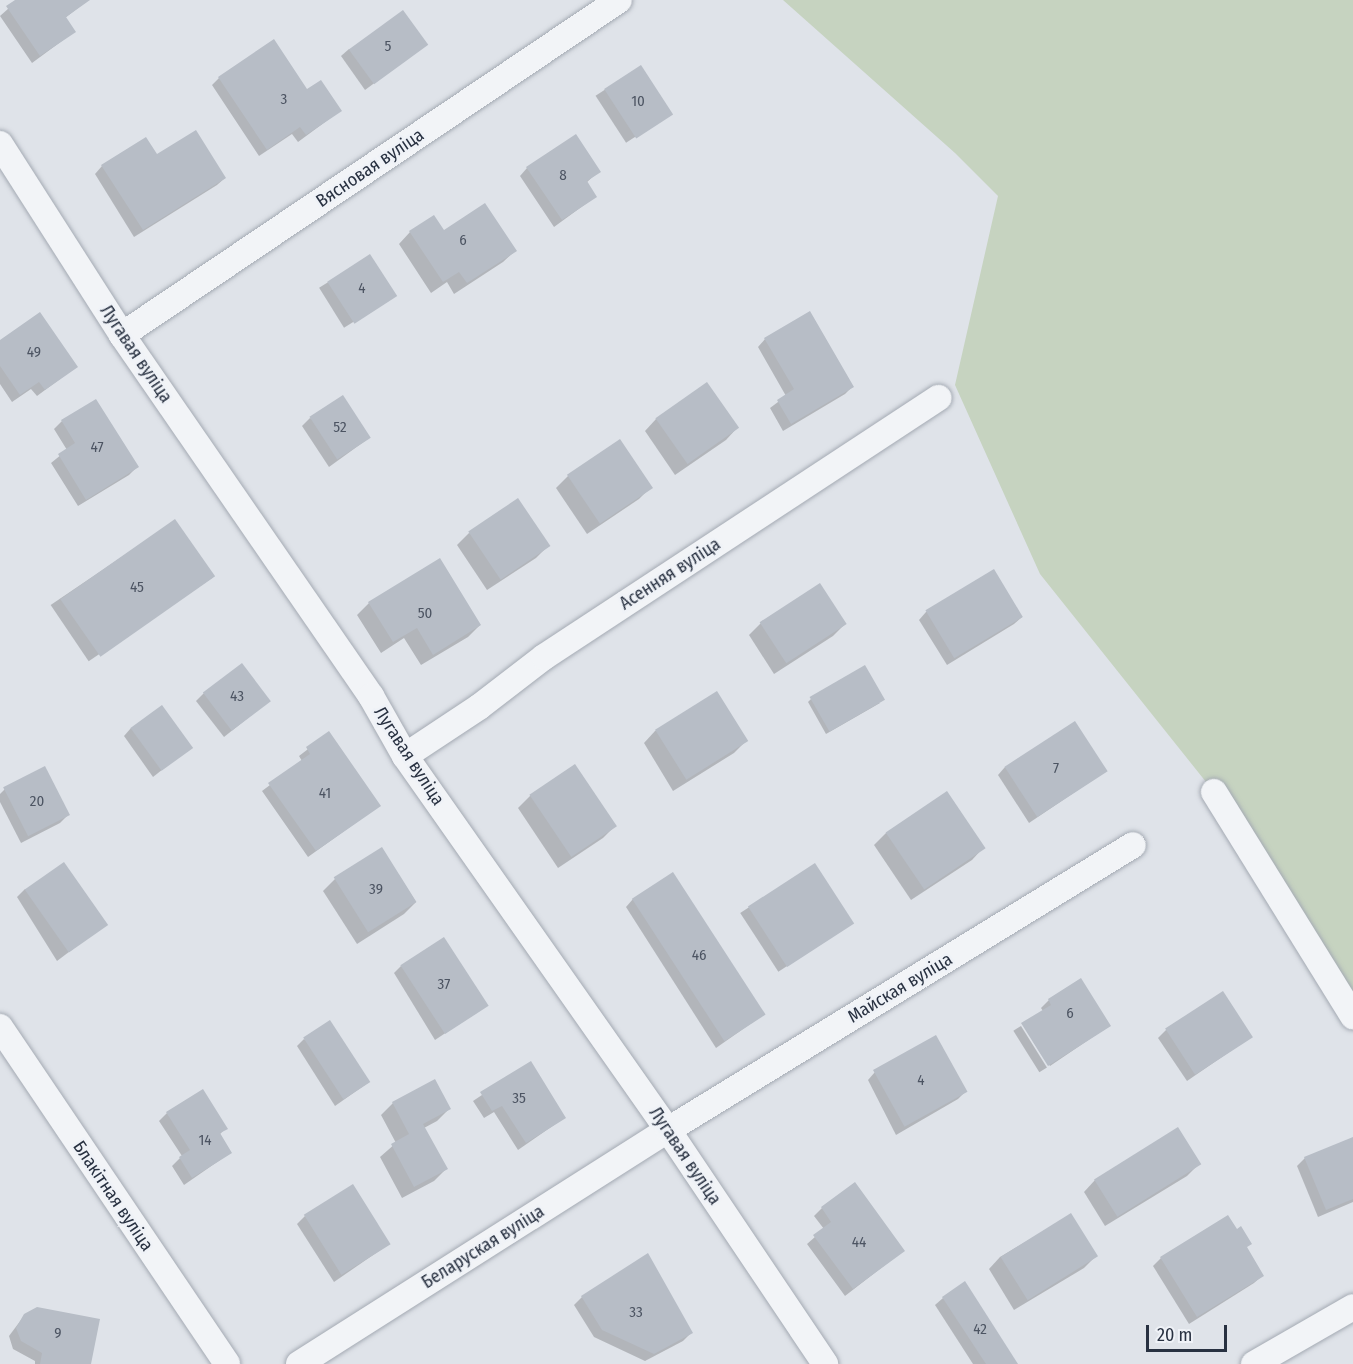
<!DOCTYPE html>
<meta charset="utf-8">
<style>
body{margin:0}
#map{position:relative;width:1353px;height:1364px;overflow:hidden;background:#dfe3e9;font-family:"Fira Sans Condensed",sans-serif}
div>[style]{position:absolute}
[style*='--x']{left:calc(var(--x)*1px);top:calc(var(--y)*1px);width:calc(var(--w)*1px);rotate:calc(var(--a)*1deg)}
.green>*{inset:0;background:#c6d3c0}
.shadow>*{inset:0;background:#0003;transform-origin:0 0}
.building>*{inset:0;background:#b7bdc6;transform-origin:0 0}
.roads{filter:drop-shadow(0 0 2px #a4aab3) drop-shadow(0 0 2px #a4aab3)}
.minor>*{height:26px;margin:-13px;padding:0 13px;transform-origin:13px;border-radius:13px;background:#f2f4f7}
span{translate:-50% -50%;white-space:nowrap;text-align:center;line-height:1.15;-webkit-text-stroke:5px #eff2f7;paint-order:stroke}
.number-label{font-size:15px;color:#4c5462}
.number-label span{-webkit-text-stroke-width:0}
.street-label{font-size:18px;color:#283141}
.scale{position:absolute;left:1146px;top:1325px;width:81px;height:27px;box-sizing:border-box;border:3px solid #283141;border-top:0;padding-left:8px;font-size:18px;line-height:21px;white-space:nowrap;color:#283141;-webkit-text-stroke:4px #eff2f7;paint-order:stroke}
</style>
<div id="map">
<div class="green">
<div style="clip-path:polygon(783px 0,1353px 0,1353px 1004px,1214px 792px,1040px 574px,955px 385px,998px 196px,955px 153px)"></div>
</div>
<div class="shadow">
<div style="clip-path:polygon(18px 0,86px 0,87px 1px,65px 18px,74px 32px,32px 63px,0 16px)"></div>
<div style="clip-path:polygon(426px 45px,365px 90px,341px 56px,349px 49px)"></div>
<div style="left:640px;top:67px;width:56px;height:53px;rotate:57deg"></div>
<div style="clip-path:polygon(219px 78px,307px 91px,340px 111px,298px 142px,292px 134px,259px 156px,212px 85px)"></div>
<div style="clip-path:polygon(156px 156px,225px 178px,217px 185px,134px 237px,95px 174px,102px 166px)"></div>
<div style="clip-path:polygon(527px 168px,599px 171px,586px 183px,595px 197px,554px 227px,520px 176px)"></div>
<div style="clip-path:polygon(410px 232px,444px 232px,515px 251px,503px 262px,454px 294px,447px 282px,431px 293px,399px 244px)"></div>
<div style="left:370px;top:256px;width:47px;height:60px;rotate:58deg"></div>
<div style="clip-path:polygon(765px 339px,852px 387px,845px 394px,783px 431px,770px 408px,786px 396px,758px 347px)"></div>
<div style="clip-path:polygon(0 342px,76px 367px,37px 396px,31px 389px,12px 402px,0 384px)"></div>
<div style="clip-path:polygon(310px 418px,369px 438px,329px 467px,302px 426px)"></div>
<div style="clip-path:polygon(656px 419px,737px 428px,726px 440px,675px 475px,645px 431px)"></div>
<div style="clip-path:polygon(62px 421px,137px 467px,129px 475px,78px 506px,51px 463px,67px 450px,54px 429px)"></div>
<div style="clip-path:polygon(620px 441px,651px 487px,639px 499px,587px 534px,556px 488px,568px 476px)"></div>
<div style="left:175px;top:521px;width:68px;height:150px;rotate:56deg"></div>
<div style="clip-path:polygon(469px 533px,548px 546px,536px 558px,487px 590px,457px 545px)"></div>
<div style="clip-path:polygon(994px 571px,1022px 617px,1014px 624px,947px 665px,919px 620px,926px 612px)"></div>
<div style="clip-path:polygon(369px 603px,480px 625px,468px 637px,421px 665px,404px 638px,381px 653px,357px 615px)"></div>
<div style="clip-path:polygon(761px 623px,845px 624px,833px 636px,774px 674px,749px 635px)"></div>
<div style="clip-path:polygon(204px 693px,269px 701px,224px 737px,196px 701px)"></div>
<div style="clip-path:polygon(716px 693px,746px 741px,734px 753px,673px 791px,644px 743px,655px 731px)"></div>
<div style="clip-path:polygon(811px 699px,880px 703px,826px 734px,808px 702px)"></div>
<div style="clip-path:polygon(131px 728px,191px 747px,153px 777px,124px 736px)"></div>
<div style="clip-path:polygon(329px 733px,379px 806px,308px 857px,262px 791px,302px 761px,299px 756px)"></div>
<div style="clip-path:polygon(574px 766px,615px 826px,603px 838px,558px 868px,518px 808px,530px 796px)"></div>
<div style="clip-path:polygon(1005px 767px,1106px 771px,1029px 823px,998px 775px)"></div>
<div style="clip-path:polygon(5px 789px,68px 815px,60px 823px,21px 843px,0 802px,0 794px)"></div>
<div style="clip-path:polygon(886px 833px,983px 848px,972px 860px,911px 900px,874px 845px)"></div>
<div style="clip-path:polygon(382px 849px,416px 902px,404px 914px,357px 944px,323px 891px,335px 879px)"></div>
<div style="left:814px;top:865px;width:70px;height:88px;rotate:57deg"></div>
<div style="clip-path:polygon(25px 889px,106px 924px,57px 961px,17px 897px)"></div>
<div style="clip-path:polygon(633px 899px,763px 1015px,716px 1048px,626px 907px)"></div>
<div style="clip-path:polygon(401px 966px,486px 1006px,435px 1040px,394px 973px)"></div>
<div style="clip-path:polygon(1049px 1000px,1109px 1026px,1050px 1066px,1023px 1024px,1043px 1011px,1041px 1008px)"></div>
<div style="left:1021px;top:1026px;width:49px;height:9px;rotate:58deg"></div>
<div style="clip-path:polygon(1166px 1030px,1251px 1037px,1187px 1081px,1158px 1038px)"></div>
<div style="clip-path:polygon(304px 1039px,369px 1082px,335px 1106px,297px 1046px)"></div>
<div style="clip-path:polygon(530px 1063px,564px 1118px,518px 1150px,494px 1112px,484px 1118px,473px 1101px)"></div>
<div style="clip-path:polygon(875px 1072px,966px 1091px,958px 1099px,896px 1135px,868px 1080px)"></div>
<div style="clip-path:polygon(393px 1103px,449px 1109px,437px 1121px,424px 1128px,446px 1169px,434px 1181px,402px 1198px,380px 1157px,396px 1143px,381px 1115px)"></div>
<div style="clip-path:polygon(167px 1113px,226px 1128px,219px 1135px,230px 1153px,184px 1185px,172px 1166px,182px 1156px,159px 1121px)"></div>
<div style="clip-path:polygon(1353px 1139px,1353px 1202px,1318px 1217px,1297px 1166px,1305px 1158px)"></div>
<div style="clip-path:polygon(1199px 1164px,1187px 1176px,1105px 1226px,1084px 1192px,1095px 1180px)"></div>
<div style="clip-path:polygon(822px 1208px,903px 1251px,845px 1296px,807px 1244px,824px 1229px,814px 1216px)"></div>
<div style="clip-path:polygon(1071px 1215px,1096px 1256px,1084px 1268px,1014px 1310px,989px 1269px,1000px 1257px)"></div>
<div style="clip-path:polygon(305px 1216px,389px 1244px,334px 1282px,297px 1224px)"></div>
<div style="clip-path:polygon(1228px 1217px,1262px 1276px,1254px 1283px,1189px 1324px,1153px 1266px,1161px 1258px)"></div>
<div style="clip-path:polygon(582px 1297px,691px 1333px,683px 1341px,645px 1361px,594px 1337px,574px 1305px)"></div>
<div style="clip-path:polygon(943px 1298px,1016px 1364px,973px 1364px,935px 1305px)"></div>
<div style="clip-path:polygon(24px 1316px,89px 1364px,35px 1364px,35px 1361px,13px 1349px,9px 1336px)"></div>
</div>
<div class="building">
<div style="clip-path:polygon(15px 0,90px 0,66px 17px,76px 32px,40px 56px,6px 6px)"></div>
<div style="left:403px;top:10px;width:43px;height:67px;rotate:54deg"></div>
<div style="clip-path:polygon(274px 39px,307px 89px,321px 80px,342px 111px,306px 135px,300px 127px,267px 150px,218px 77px)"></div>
<div style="left:641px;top:65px;width:59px;height:44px;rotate:57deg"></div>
<div style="clip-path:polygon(196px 130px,226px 178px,143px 230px,101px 165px,146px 137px,157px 154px)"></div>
<div style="clip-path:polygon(576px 134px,601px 172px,587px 181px,597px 197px,562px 220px,526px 167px)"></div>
<div style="clip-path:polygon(485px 203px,517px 251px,467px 283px,459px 272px,443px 282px,409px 231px,434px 215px,444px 230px)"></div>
<div style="left:370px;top:254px;width:50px;height:51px;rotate:57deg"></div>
<div style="clip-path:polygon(810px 311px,854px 387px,791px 424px,777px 400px,794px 389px,764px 338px)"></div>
<div style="clip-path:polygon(40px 312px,78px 367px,45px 390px,39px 382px,20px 395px,0 366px,0 340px)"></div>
<div style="left:707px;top:382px;width:56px;height:63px;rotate:55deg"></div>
<div style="left:343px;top:395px;width:51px;height:40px;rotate:57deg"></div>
<div style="clip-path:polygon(96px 399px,139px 467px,86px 500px,58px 454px,75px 443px,61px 420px)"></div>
<div style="left:620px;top:439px;width:59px;height:64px;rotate:56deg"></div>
<div style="left:518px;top:498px;width:58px;height:60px;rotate:56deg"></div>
<div style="left:175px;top:519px;width:70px;height:140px;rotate:55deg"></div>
<div style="clip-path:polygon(440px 558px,481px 625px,433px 655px,417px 628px,393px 642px,368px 602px)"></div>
<div style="left:994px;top:569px;width:56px;height:80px;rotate:59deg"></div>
<div style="left:820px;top:583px;width:49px;height:72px;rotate:57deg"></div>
<div style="left:242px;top:663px;width:48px;height:49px;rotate:53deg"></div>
<div style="left:865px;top:665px;width:40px;height:64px;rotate:60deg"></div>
<div style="left:717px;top:691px;width:59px;height:73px;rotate:58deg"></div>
<div style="left:162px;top:705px;width:53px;height:39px;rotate:54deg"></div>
<div style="left:1075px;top:721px;width:60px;height:84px;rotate:57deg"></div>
<div style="clip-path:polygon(329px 731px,381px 806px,316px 851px,268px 783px,310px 754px,306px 747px)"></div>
<div style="left:575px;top:764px;width:75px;height:55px;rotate:56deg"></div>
<div style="left:45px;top:766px;width:55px;height:47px;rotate:63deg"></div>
<div style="left:947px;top:791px;width:69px;height:74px;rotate:56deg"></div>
<div style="left:382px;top:847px;width:65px;height:57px;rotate:58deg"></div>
<div style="left:64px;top:862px;width:77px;height:48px;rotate:55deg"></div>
<div style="left:815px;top:863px;width:72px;height:80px;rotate:57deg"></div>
<div style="left:673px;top:872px;width:170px;height:49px;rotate:57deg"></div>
<div style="left:444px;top:937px;width:82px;height:52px;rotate:57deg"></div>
<div style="clip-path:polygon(1081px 978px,1111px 1026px,1048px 1066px,1021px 1023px,1051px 1005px,1048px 999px)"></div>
<div style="left:1223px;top:991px;width:55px;height:69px;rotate:57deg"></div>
<div style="left:330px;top:1020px;width:74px;height:32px;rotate:57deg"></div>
<div style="left:936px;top:1035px;width:65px;height:72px;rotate:61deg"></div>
<div style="clip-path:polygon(531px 1061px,566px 1118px,526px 1143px,502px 1106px,492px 1111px,480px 1092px)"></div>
<div style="clip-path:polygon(435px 1079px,451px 1109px,423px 1124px,448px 1169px,414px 1187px,391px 1144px,409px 1134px,392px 1102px)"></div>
<div style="clip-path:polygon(203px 1089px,228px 1129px,220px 1133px,232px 1153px,192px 1178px,179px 1157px,190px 1150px,166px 1112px)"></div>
<div style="left:1178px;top:1127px;width:44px;height:99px;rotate:58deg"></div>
<div style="clip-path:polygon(1353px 1137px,1353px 1199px,1326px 1210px,1304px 1157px)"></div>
<div style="clip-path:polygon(855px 1182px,905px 1251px,853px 1289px,813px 1235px,831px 1222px,821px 1207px)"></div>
<div style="left:353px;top:1184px;width:71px;height:58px;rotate:58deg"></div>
<div style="left:1071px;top:1213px;width:51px;height:83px;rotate:58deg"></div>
<div style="clip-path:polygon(1228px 1215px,1237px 1229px,1241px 1226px,1252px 1244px,1247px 1247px,1264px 1276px,1197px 1317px,1160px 1257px)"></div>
<div style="clip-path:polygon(648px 1253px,693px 1333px,654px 1354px,602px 1330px,581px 1296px)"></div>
<div style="clip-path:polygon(965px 1281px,1018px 1364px,986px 1364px,942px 1297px)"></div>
<div style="clip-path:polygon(37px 1307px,100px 1319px,91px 1364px,40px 1364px,42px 1353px,21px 1341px,16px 1328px,24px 1314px)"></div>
</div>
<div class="roads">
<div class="minor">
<div style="--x:0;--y:144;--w:227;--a:57.4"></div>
<div style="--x:122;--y:335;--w:439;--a:55.4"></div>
<div style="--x:371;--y:696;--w:69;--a:60.5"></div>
<div style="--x:405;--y:756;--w:457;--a:54.9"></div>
<div style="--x:668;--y:1130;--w:282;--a:56.1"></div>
<div style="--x:122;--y:335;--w:599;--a:-33.98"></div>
<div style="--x:405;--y:756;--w:89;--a:-33.5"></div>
<div style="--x:479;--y:707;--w:82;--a:-37.6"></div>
<div style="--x:544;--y:657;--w:472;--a:-33.3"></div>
<div style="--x:1214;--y:792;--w:264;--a:58.2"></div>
<div style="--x:0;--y:1027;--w:406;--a:56"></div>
<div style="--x:299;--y:1364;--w:437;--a:-32.4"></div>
<div style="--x:668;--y:1130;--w:545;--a:-31.5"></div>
<div style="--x:1254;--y:1364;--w:114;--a:-29.9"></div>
</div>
</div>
<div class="number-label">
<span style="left:388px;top:47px">5</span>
<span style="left:284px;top:100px">3</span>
<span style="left:638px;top:102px">10</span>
<span style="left:563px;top:176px">8</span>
<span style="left:463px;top:241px">6</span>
<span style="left:362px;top:289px">4</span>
<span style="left:34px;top:353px">49</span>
<span style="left:340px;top:428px">52</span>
<span style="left:97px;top:448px">47</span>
<span style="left:137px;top:588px">45</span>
<span style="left:425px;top:614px">50</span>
<span style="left:237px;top:697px">43</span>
<span style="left:1056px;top:769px">7</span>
<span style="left:325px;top:794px">41</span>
<span style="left:37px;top:802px">20</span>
<span style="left:376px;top:890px">39</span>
<span style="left:699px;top:956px">46</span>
<span style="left:444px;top:985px">37</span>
<span style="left:1070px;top:1014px">6</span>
<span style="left:921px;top:1081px">4</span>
<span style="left:519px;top:1099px">35</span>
<span style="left:205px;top:1141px">14</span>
<span style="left:859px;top:1243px">44</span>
<span style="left:636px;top:1313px">33</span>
<span style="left:980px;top:1330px">42</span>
<span style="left:58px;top:1334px">9</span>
</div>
<div class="street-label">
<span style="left:370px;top:168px;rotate:-34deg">Вясновая вуліца</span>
<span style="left:136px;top:354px;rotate:56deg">Лугавая вуліца</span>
<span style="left:670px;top:574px;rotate:-33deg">Асенняя вуліца</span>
<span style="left:409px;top:756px;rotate:57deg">Лугавая вуліца</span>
<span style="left:900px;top:988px;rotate:-31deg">Майская вуліца</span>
<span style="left:685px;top:1156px;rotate:56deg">Лугавая вуліца</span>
<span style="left:113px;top:1196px;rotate:56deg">Блакітная вуліца</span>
<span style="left:483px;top:1247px;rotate:-32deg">Беларуская вуліца</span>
</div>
<div class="scale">20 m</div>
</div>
